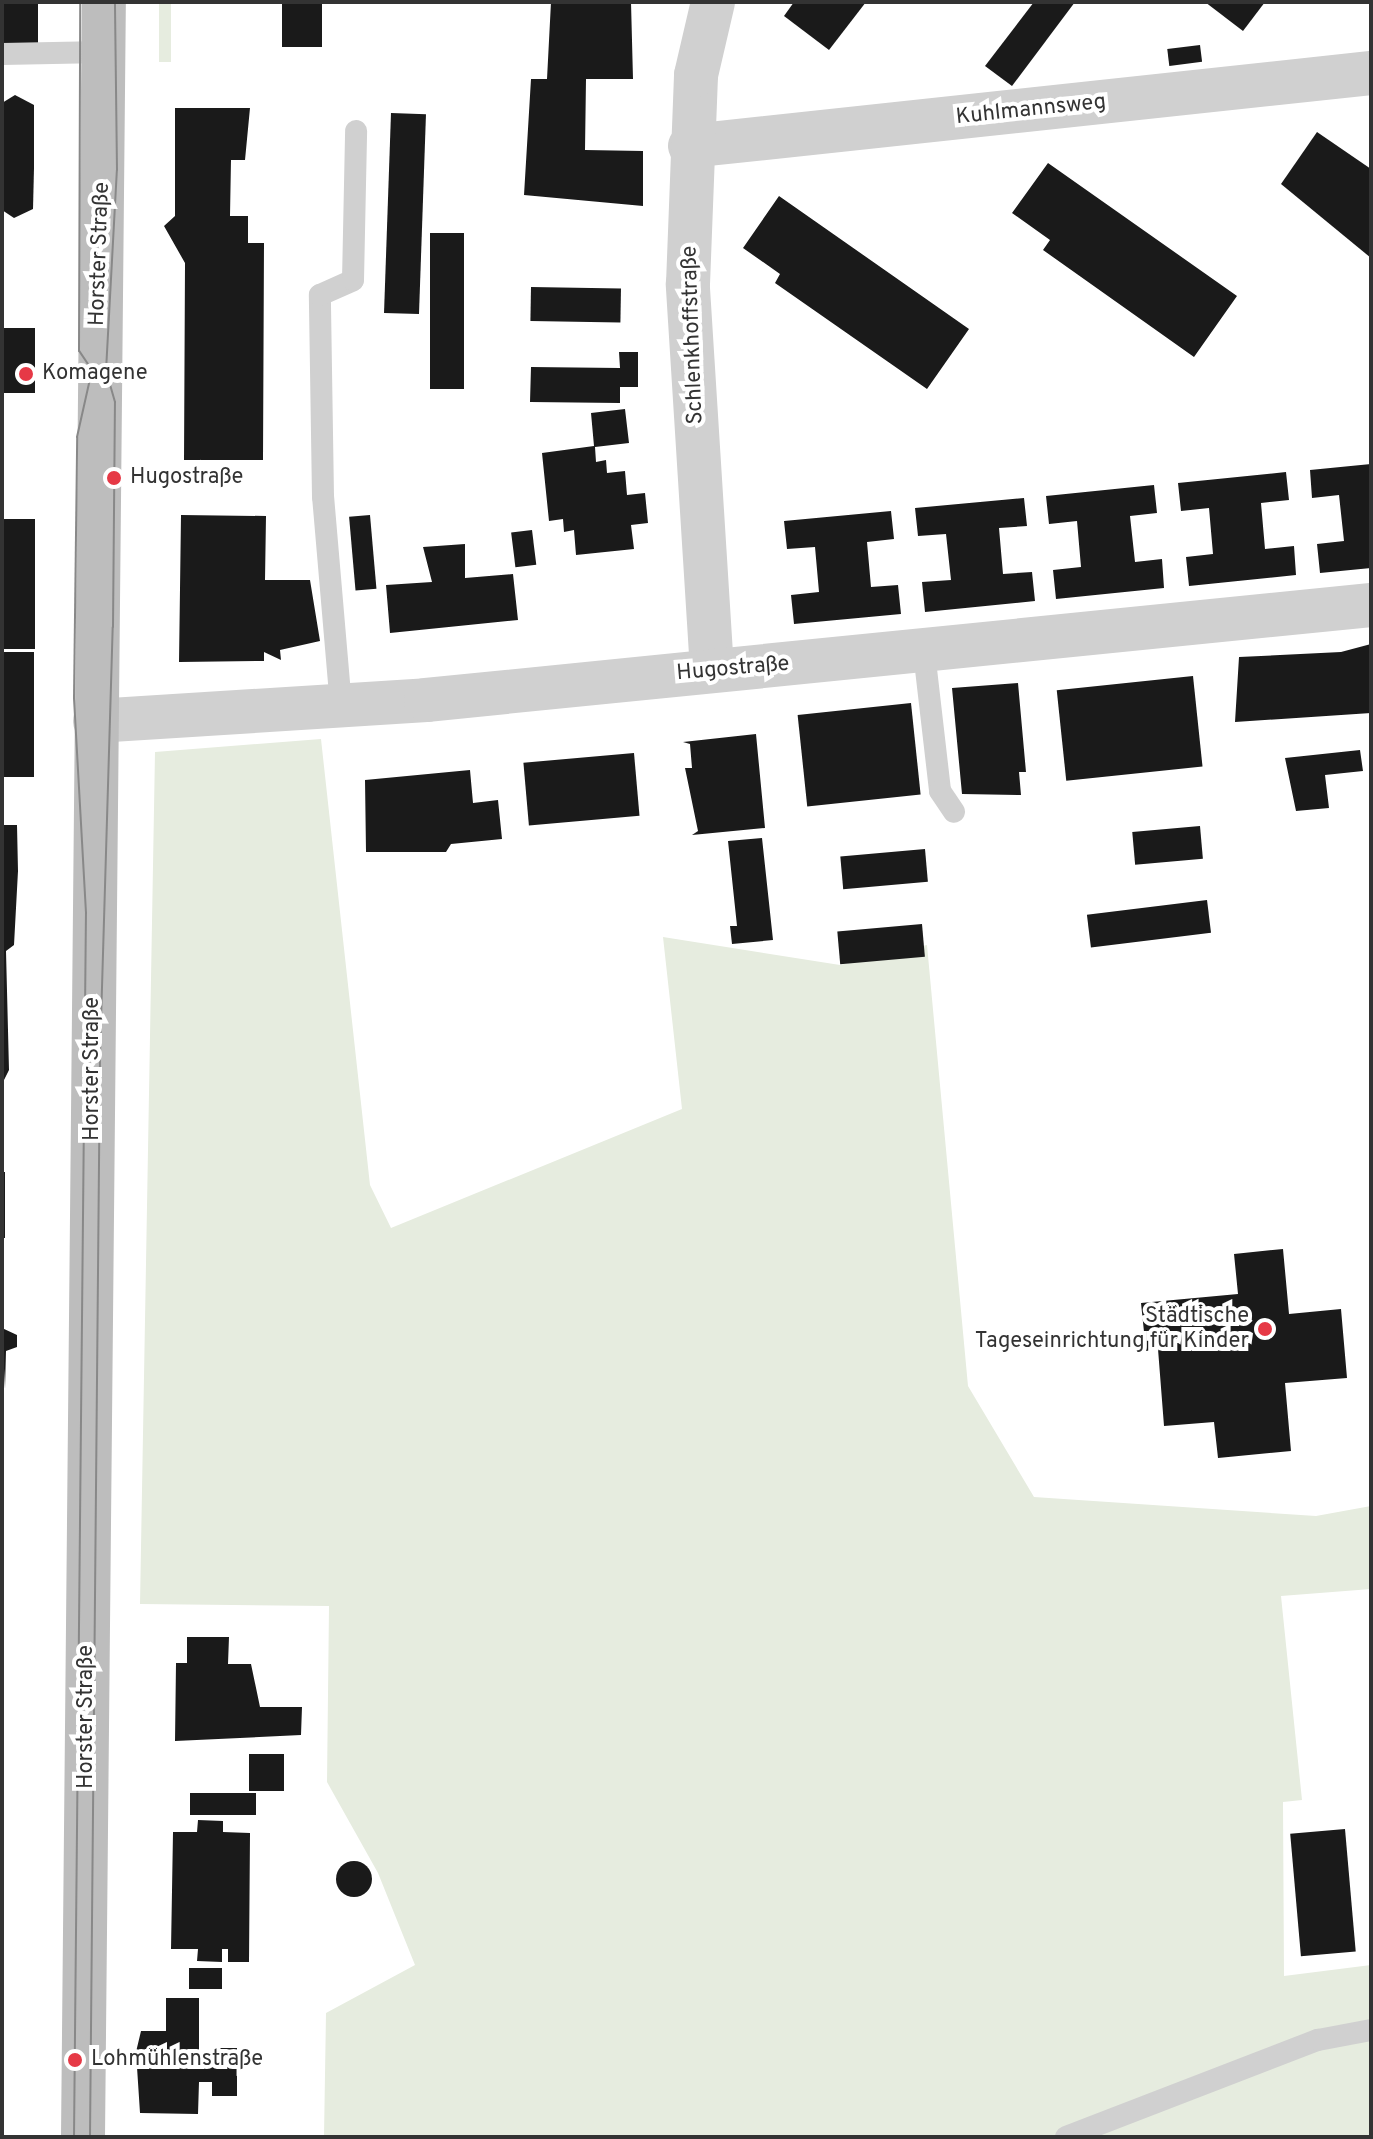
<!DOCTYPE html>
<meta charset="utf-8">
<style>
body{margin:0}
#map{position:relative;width:1373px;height:2139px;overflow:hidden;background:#fff;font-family:Overpass,sans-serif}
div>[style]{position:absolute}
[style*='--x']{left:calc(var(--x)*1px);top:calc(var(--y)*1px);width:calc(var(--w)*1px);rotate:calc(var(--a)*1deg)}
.green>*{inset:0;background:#e6ecdf;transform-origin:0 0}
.building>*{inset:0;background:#1a1a1a;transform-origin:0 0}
.round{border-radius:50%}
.lane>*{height:22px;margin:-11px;padding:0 11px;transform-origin:11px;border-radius:11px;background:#d0d0d0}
.street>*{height:44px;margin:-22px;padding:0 22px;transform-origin:22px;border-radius:22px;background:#d0d0d0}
.secondary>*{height:44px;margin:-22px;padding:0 22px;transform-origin:22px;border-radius:22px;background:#bdbdbd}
.tram>*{height:2px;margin:-1px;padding:0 1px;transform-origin:1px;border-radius:1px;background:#888}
.dots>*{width:22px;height:22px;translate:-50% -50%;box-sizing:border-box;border:4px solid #fff;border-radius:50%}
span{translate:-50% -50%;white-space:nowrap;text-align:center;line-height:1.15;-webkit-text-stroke:8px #fff;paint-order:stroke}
.street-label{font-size:22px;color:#333}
.poi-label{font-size:22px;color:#333}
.left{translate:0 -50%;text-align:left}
.right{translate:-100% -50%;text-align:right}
.frame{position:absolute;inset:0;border:4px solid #333;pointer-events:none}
</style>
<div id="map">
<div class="green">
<div style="left:159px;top:2px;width:12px;height:60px"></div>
<div style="clip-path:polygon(321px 739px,370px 1185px,391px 1228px,682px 1109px,663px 937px,840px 965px,927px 945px,968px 1386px,1034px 1497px,1316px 1516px,1371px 1506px,1371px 1589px,1281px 1596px,1302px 1800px,1283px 1802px,1284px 1976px,1371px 1965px,1371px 2137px,324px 2137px,326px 2013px,415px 1965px,378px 1873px,327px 1782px,329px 1606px,140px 1604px,155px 752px)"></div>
</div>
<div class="building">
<div style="left:2px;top:2px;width:36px;height:45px"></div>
<div style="left:282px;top:2px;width:40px;height:45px"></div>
<div style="clip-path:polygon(551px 2px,631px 2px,633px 79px,586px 79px,585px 150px,643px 151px,643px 206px,524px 195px,531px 79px,547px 79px)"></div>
<div style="clip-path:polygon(794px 2px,866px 2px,829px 50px,784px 16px)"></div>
<div style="clip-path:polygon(1034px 2px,1075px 2px,1012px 86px,985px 66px)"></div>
<div style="clip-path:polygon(1205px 2px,1265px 2px,1243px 31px)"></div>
<div style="left:1200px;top:45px;width:17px;height:33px;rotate:83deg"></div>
<div style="clip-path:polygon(15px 95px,34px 105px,34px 168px,33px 209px,14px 218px,2px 210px,2px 103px)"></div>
<div style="clip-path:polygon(175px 108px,250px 108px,245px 160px,231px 160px,230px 216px,248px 216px,248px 243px,264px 243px,263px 460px,184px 460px,185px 263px,164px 226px,175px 216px)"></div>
<div style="left:391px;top:113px;width:35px;height:200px;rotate:2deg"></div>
<div style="clip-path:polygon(1317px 132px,1371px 169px,1371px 258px,1281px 184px)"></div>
<div style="clip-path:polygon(1048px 163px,1237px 296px,1194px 357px,1043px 250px,1050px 240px,1012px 213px)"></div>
<div style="clip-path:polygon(779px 196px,969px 329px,927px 389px,775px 283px,780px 274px,743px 248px)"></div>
<div style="left:430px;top:233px;width:34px;height:156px"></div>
<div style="left:531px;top:287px;width:90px;height:34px;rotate:1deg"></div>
<div style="left:2px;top:328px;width:33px;height:65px"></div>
<div style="clip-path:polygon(619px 352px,638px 352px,638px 387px,620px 387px,620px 403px,530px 402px,531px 367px,620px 368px)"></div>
<div style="clip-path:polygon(625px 409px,629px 443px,595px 447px,596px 462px,606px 460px,607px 473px,625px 471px,627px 495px,645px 493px,648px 523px,631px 525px,634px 549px,576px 555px,574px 530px,564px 532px,563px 519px,549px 521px,542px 453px,594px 446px,591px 413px)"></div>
<div style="clip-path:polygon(1371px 464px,1371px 568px,1320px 573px,1317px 544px,1344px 541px,1339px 495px,1312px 498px,1310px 470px)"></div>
<div style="clip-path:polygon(1286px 472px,1289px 500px,1261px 503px,1265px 549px,1294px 546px,1296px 575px,1189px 586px,1186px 557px,1213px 554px,1209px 508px,1181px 511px,1178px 483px)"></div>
<div style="clip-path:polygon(1154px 485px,1157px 513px,1130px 516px,1135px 562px,1162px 559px,1164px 588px,1056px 599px,1053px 570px,1081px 567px,1077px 521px,1049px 524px,1046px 496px)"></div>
<div style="clip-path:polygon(1024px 498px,1027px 526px,999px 528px,1003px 574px,1032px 572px,1035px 601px,925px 612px,922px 582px,951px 580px,946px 534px,918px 536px,915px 508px)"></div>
<div style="clip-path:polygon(891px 511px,894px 539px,867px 542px,871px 587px,898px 585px,901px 614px,794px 624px,791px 595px,819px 592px,815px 547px,787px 549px,784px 521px)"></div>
<div style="clip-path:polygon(181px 515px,266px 516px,265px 580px,310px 580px,320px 641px,280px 650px,281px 660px,264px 652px,264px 661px,179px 662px)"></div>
<div style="left:370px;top:515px;width:74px;height:21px;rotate:85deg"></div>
<div style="left:35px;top:519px;width:130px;height:33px;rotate:90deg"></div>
<div style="left:532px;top:530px;width:35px;height:21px;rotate:83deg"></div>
<div style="clip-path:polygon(465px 544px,465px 578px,513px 574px,518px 620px,390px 633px,386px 585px,432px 582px,423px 547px)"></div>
<div style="clip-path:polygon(1371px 644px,1371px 713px,1235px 722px,1239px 657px,1341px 652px)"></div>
<div style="left:2px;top:652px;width:32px;height:125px"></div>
<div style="left:1193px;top:676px;width:91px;height:137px;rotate:84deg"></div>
<div style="clip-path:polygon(1018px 683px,1026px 772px,1019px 772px,1021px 795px,962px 794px,952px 688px)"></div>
<div style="left:911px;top:703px;width:92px;height:114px;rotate:84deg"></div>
<div style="clip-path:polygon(756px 734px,765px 828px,692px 835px,698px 831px,685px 768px,692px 768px,690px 744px,683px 742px)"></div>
<div style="clip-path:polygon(1360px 750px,1363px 771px,1325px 775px,1329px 808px,1296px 811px,1285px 758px)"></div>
<div style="left:634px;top:753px;width:63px;height:111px;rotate:85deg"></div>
<div style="clip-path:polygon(470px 770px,473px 803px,498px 800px,502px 839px,451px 844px,446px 852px,366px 852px,365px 780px)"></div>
<div style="clip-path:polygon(2px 825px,17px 825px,18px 871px,14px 945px,6px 951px,9px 1070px,2px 1084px)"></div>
<div style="left:1200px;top:826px;width:33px;height:68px;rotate:85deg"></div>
<div style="clip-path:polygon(762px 838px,773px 940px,732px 944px,730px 926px,737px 926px,728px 841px)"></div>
<div style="left:925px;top:849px;width:33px;height:85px;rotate:85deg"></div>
<div style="left:1207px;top:900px;width:33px;height:121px;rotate:83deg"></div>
<div style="left:922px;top:924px;width:33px;height:85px;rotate:85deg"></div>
<div style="left:2px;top:1172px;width:3px;height:66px"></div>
<div style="clip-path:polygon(1283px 1249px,1289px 1314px,1341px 1309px,1347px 1378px,1285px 1383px,1291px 1451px,1218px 1458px,1214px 1422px,1164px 1426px,1158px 1349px,1146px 1351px,1141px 1303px,1238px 1294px,1234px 1254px)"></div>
<div style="clip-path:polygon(2px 1328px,17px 1335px,17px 1347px,6px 1351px,5px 1389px)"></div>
<div style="clip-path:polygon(187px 1637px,229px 1637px,228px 1664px,251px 1664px,260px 1707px,302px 1707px,301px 1735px,175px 1741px,176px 1663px,187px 1663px)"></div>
<div style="left:249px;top:1754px;width:35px;height:37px"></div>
<div style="left:190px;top:1793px;width:66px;height:22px"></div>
<div style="clip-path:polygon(198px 1820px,223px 1821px,223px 1832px,250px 1833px,249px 1962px,228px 1962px,228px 1949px,222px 1949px,222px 1962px,197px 1961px,198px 1949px,171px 1949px,173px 1832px,197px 1832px)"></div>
<div style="left:1345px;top:1829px;width:123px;height:55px;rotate:85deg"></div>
<div class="round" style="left:336px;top:1861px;width:36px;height:36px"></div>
<div style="left:222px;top:1968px;width:21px;height:33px;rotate:90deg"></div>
<div style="clip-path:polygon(166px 1998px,199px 1998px,199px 2061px,212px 2061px,212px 2048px,237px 2048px,237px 2096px,212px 2096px,212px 2082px,199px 2082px,198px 2114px,140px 2113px,136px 2052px,141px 2031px,166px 2031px)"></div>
</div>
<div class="lane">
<div style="--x:2;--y:54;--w:102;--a:-1.1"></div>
<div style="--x:924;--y:652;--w:140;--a:83.4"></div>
<div style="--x:940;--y:791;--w:25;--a:56"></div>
<div style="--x:341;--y:706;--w:210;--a:-94.9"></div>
<div style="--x:323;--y:497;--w:202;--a:-90.9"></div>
<div style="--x:320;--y:295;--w:36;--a:-24"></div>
<div style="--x:353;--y:280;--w:149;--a:-88.8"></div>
<div style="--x:1066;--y:2137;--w:270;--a:-21.1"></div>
<div style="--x:1318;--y:2040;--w:54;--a:-10.7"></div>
</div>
<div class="street">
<div style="--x:690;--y:146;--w:685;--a:-6.12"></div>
<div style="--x:712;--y:670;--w:387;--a:-93.6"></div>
<div style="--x:688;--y:284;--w:209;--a:-87.8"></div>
<div style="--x:696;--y:75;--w:75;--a:-76.9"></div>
<div style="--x:95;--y:721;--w:332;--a:-3.6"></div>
<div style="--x:426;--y:700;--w:950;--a:-5.74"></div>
</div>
<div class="secondary">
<div style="--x:83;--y:2137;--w:2135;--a:-89.44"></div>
</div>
<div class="tram">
<div style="--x:74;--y:2137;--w:1224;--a:-89.44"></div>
<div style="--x:86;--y:913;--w:215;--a:-93.2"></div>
<div style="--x:74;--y:698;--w:261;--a:-89.3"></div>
<div style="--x:77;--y:437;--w:69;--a:-77.4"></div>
<div style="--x:92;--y:370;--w:23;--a:-124"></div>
<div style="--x:79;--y:351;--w:349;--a:-89.8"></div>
<div style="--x:90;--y:2137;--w:1082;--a:-89.47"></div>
<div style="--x:100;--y:1055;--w:428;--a:-88.3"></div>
<div style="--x:113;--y:627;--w:225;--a:-89.5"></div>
<div style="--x:115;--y:402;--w:32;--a:-106"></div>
<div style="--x:106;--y:371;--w:201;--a:-86.9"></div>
<div style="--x:117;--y:170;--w:168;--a:-90.7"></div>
</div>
<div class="dots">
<div style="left:26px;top:374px;background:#e63946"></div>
<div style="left:114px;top:478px;background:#e63946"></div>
<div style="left:1265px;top:1329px;background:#e63946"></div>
<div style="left:75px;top:2060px;background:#e63946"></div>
</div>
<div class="street-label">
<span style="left:1031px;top:110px;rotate:-6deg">Kuhlmannsweg</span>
<span style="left:100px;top:254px;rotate:-88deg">Horster Straße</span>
<span style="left:693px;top:335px;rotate:-92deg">Schlenkhoffstraße</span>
<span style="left:733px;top:669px;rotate:-5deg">Hugostraße</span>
<span style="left:93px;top:1069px;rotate:-90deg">Horster Straße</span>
<span style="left:87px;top:1717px;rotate:-90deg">Horster Straße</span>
</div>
<div class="poi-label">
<span class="left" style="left:42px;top:374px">Komagene</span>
<span class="left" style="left:130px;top:478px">Hugostraße</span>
<span class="right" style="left:1249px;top:1329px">Städtische<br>Tageseinrichtung für Kinder</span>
<span class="left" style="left:91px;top:2060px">Lohmühlenstraße</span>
</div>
<div class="frame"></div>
</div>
